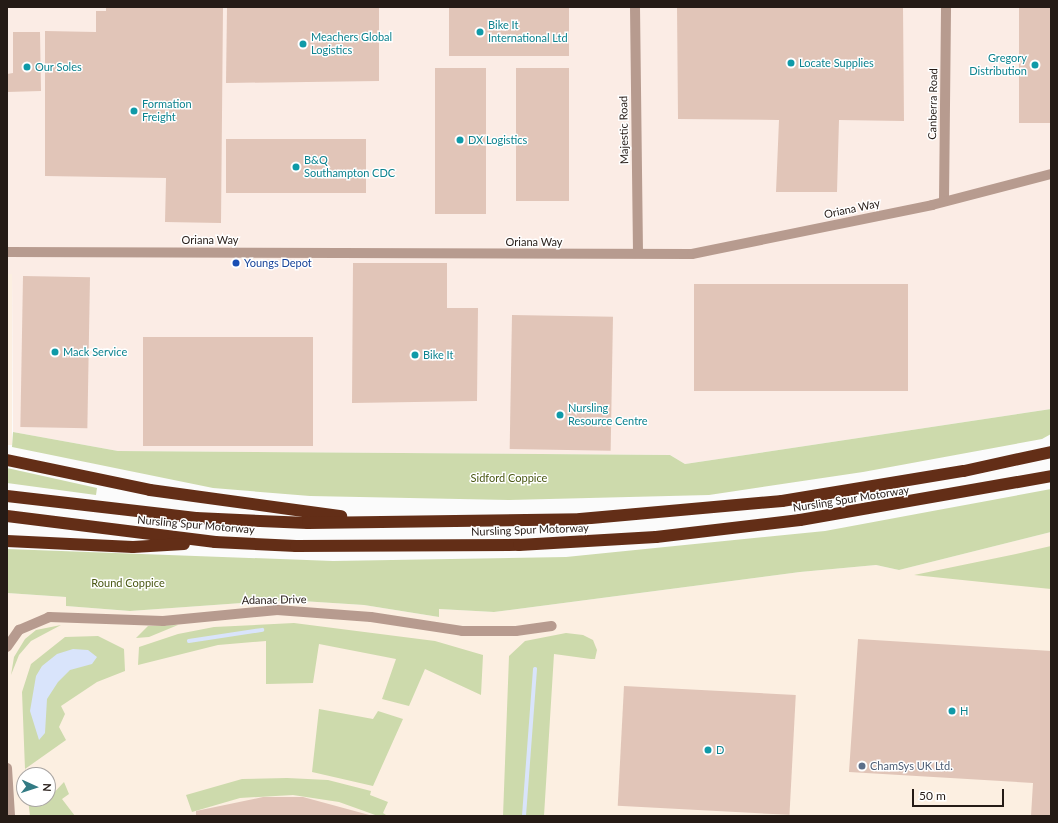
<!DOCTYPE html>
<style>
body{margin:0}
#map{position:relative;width:1058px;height:823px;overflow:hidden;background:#fbfbfb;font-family:Lato,sans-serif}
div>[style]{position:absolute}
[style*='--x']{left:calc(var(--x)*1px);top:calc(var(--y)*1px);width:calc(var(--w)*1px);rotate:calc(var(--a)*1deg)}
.commercial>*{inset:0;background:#fcefe1;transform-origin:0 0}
.built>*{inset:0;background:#fbece5}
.green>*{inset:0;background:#cddaac}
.water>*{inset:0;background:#d9e4fb}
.stream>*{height:3.5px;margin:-1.75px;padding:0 1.75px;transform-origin:1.75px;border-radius:1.75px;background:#d9e4fb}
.building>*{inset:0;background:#e1c5b8;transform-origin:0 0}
.street>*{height:10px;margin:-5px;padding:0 5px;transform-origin:5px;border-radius:5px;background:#b79b8f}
.highway>*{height:12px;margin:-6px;padding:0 6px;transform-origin:6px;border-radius:6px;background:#632e17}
.dots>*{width:11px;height:11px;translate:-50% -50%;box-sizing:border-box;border:2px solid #fff;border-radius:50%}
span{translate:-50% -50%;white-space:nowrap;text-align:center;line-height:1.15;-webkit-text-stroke:3px #fff;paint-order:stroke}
.culture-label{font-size:11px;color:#0d838f}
.left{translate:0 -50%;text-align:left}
.right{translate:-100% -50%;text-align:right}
.street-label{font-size:11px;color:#251b16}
.transit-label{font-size:11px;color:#164399}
.park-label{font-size:11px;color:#495713}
.service-label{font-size:11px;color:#4e5e75}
.frame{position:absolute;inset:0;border:8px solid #251b16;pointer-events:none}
.north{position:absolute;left:16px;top:767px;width:40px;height:40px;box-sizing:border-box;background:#fff;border:1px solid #a8a4a2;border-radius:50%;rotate:93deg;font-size:11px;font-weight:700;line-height:16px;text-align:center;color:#251b16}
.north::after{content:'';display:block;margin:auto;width:14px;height:18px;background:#337b84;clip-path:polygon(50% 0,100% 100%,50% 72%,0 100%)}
.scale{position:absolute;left:912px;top:789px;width:92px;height:18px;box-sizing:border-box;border:2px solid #251b16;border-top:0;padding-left:5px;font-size:12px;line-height:14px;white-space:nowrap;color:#251b16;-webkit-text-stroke:3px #fff;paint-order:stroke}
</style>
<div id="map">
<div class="commercial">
<div style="left:7px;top:274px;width:5px;height:171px"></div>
<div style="clip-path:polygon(evenodd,1051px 532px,1051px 816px,7px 816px,7px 593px,66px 597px,66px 606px,130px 611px,286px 600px,364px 605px,439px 617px,439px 609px,494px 612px,800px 572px,876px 565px,899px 570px,1051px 532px,24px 775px,48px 775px,48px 799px,24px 799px,24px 775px)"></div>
</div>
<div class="built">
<div style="clip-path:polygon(7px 7px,1051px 7px,1051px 409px,685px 464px,670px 455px,118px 451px,13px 432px,12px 274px,7px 274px)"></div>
</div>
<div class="green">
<div style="clip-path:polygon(1051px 409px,1051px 434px,1042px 439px,863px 472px,709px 495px,509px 500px,310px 496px,213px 488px,12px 447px,13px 432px,118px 451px,670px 455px,685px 464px)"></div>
<div style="clip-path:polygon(7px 468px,97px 488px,96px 495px,7px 483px)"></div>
<div style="clip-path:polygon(1051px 489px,1051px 532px,899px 570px,876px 565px,800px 572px,494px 612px,439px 609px,439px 617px,364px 605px,286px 600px,130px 611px,66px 606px,66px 597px,7px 593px,7px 549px,333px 561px,566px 557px,825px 531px)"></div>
<div style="clip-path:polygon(1051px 546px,1051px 589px,914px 575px,1016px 554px)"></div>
<div style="clip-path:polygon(294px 623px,435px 641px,483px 655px,481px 695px,425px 669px,409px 706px,382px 699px,396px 659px,319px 644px,313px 683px,266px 684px,266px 641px,218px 645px,138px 665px,139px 647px,178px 634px,214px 627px)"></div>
<div style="clip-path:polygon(61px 625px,31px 641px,19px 655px,11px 675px,14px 657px,25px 639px,36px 630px)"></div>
<div style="clip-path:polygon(178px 625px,149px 637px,136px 638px,148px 626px)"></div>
<div style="clip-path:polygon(566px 633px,583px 635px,593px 640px,597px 650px,595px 659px,591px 659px,554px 654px,544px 816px,503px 816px,509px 656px,525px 641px)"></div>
<div style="clip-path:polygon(98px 636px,124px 649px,125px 671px,97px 682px,61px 706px,65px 714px,59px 727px,66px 740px,25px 769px,30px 775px,26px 775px,25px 769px,22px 692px,31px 664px,65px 637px)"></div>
<div style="clip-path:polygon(319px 709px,373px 719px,378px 711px,403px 719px,373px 786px,312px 772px)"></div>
<div style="clip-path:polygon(287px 778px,328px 780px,371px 791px,370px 795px,388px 802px,383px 813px,386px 815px,378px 816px,339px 802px,293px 795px,240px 798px,192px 812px,186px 795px,242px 779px)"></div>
<div style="clip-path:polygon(64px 782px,69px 794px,62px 799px,75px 816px,30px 816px,28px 799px,48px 799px)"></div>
</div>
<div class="water">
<div style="clip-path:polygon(73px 649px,88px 650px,97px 657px,92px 664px,70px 670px,58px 682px,47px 699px,45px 733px,39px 740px,30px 711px,36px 676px,42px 666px,57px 654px)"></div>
</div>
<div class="stream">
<div style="--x:189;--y:641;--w:74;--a:-8.6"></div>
<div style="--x:524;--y:816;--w:147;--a:-85.7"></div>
</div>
<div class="building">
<div style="clip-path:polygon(106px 7px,223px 7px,221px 223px,165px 222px,166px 178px,45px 176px,45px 31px,96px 32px,96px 11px,106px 11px)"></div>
<div style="clip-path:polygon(313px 7px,379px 7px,379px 81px,226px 83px,227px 8px)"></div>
<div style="left:449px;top:7px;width:120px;height:49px"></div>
<div style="clip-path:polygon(677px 7px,903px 7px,904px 121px,839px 120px,837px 192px,776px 192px,779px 120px,678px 119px)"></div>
<div style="left:1019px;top:7px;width:32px;height:116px"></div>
<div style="clip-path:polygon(13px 32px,40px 32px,41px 91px,7px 92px,7px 74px,13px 73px)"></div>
<div style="left:435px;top:68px;width:51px;height:146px"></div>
<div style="left:516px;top:68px;width:53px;height:133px"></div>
<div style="left:366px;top:139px;width:54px;height:140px;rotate:90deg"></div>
<div style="clip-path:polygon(353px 263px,447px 263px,447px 308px,478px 308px,477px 401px,352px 403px)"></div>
<div style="left:23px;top:276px;width:67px;height:151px;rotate:1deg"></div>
<div style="left:694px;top:284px;width:214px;height:107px"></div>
<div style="left:512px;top:315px;width:101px;height:134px;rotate:1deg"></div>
<div style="left:143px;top:337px;width:170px;height:109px"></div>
<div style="clip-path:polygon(858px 639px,1051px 651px,1051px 816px,1031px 816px,1033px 783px,849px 772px)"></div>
<div style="left:624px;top:686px;width:172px;height:120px;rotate:3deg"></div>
<div style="clip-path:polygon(263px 797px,303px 797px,373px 816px,196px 816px,196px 811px)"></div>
</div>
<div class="street">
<div style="--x:635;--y:7;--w:246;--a:89.3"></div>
<div style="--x:944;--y:201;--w:194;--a:-89.4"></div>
<div style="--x:7;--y:252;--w:685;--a:0.17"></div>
<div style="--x:692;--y:254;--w:245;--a:-11.5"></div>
<div style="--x:932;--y:205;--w:123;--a:-14.6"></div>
<div style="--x:7;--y:647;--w:21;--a:-55"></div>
<div style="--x:19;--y:630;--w:33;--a:-23"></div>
<div style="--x:49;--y:617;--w:114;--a:2"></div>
<div style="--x:163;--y:621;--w:115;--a:-5.5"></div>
<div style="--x:277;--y:610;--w:94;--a:4.3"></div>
<div style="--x:371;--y:617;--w:92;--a:8.7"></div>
<div style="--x:462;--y:631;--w:54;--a:0"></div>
<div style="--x:516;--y:631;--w:36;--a:-8"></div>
<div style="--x:7;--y:768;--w:48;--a:86.4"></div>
</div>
<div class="highway">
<div style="--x:7;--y:460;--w:146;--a:11.8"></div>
<div style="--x:150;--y:490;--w:193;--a:7.8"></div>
<div style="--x:7;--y:496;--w:190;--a:6.6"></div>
<div style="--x:196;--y:518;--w:112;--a:2.6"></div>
<div style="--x:308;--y:523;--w:272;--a:-0.8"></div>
<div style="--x:580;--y:519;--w:203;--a:-5.1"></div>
<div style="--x:782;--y:501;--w:184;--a:-9.4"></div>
<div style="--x:964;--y:471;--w:89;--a:-12.3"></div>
<div style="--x:7;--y:516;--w:210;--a:7.1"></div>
<div style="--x:215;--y:542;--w:81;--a:2.8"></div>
<div style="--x:296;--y:546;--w:223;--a:-0.3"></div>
<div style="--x:519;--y:545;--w:137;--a:-3.3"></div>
<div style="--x:656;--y:537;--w:145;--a:-6.7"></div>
<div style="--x:800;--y:520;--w:255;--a:-9.9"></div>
<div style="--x:7;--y:541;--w:126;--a:2.7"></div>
<div style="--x:133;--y:547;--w:51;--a:-3.4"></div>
</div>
<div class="dots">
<div style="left:480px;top:32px;background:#0f9aa8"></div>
<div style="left:303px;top:44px;background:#0f9aa8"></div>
<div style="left:791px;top:63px;background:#0f9aa8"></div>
<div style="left:1035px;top:65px;background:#0f9aa8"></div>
<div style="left:27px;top:67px;background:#0f9aa8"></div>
<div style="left:134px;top:111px;background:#0f9aa8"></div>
<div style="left:460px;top:140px;background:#0f9aa8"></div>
<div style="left:296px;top:167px;background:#0f9aa8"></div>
<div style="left:236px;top:263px;background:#1a4fb4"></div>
<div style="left:55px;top:352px;background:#0f9aa8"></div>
<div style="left:415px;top:355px;background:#0f9aa8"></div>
<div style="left:560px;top:415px;background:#0f9aa8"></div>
<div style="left:952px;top:711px;background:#0f9aa8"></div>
<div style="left:708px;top:750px;background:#0f9aa8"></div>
<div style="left:862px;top:766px;background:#5c6f8a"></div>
</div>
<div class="culture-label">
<span class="left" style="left:488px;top:32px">Bike It<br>International Ltd</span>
<span class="left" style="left:311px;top:44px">Meachers Global<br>Logistics</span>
<span class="right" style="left:1027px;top:65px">Gregory<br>Distribution</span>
<span class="left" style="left:799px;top:63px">Locate Supplies</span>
<span class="left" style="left:35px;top:67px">Our Soles</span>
<span class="left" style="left:142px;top:111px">Formation<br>Freight</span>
<span class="left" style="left:468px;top:140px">DX Logistics</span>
<span class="left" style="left:304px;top:167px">B&amp;Q<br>Southampton CDC</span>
<span class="left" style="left:63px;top:352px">Mack Service</span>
<span class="left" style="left:423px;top:355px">Bike It</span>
<span class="left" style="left:568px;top:415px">Nursling<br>Resource Centre</span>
<span class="left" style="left:960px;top:711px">H</span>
<span class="left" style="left:716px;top:750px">D</span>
</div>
<div class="street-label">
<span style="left:933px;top:104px;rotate:-89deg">Canberra Road</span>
<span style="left:624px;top:130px;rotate:-91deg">Majestic Road</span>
<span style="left:852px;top:209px;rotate:-12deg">Oriana Way</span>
<span style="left:210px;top:240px">Oriana Way</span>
<span style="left:534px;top:242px">Oriana Way</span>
<span style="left:851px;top:499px;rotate:-9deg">Nursling Spur Motorway</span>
<span style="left:196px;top:525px;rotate:5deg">Nursling Spur Motorway</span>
<span style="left:530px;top:530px;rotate:-2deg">Nursling Spur Motorway</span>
<span style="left:274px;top:600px;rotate:-1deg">Adanac Drive</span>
</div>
<div class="transit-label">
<span class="left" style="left:244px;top:263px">Youngs Depot</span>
</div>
<div class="park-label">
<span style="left:509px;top:478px">Sidford Coppice</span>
<span style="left:128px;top:583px">Round Coppice</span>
</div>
<div class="service-label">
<span class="left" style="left:870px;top:766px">ChamSys UK Ltd.</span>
</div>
<div class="frame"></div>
<div class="north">N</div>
<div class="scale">50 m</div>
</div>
